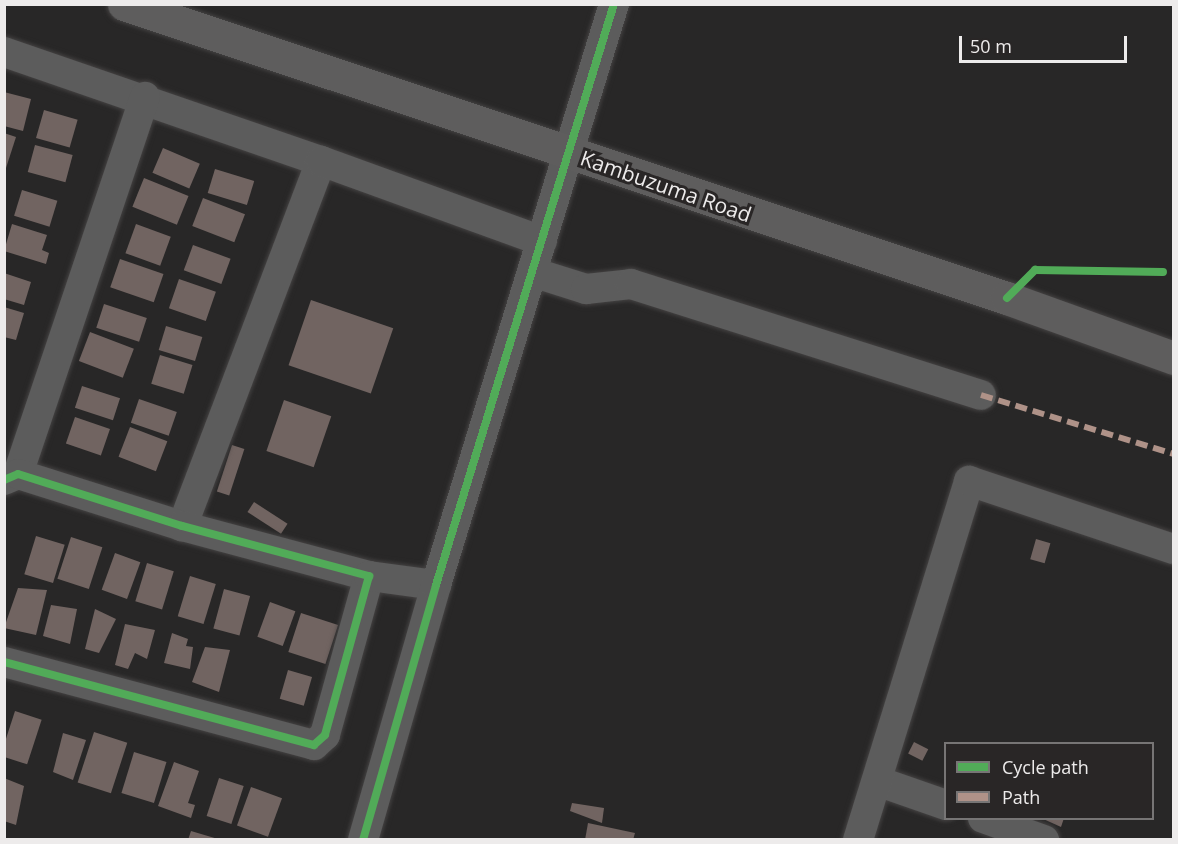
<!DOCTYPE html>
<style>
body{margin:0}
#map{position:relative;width:1178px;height:844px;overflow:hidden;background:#282727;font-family:"Open Sans",sans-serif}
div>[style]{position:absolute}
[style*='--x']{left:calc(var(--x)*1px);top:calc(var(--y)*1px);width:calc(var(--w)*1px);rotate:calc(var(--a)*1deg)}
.building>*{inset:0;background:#716461;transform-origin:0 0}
.roads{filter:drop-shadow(0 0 2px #444242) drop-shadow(0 0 2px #444242)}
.minor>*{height:30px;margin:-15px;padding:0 15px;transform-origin:15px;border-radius:15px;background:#5c5c5c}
.major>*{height:33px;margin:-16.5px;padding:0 16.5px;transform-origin:16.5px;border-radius:16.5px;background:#5e5d5d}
.quiet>*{height:6px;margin-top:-3px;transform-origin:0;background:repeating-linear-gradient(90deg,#af9288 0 12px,transparent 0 18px)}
.cycleway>*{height:8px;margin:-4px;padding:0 4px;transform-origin:4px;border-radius:4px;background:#51ab58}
span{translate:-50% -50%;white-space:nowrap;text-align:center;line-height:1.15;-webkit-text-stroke:6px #292626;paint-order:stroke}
.street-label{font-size:21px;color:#edebeb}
.frame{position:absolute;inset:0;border:6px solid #edebeb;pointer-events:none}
.legend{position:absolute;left:944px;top:742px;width:210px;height:78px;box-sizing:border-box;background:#292626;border:2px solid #777575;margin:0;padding:8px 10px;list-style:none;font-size:18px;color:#edebeb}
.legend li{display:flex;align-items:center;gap:12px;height:30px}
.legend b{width:30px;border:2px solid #777575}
.scale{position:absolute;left:959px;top:36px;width:168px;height:27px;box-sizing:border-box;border:3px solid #edebeb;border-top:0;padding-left:8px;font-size:18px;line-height:21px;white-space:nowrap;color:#edebeb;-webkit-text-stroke:4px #292626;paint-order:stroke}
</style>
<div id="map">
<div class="building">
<div style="clip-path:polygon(4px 92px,31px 99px,23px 131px,4px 126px)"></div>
<div style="left:44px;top:110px;width:35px;height:29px;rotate:16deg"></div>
<div style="clip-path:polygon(4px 133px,16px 137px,6px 168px,4px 168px)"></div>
<div style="left:35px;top:145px;width:39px;height:28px;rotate:15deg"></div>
<div style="left:163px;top:148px;width:40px;height:27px;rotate:23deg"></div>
<div style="left:215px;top:169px;width:41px;height:25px;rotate:17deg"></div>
<div style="left:144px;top:178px;width:48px;height:31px;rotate:22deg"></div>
<div style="left:22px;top:190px;width:37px;height:27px;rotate:17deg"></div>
<div style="left:203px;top:198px;width:45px;height:30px;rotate:21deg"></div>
<div style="clip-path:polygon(12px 224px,47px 235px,42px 250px,49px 253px,46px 264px,4px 251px)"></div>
<div style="left:136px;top:224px;width:37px;height:31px;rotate:20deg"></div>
<div style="left:193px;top:245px;width:40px;height:27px;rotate:20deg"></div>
<div style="left:120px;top:259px;width:46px;height:30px;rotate:19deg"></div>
<div style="clip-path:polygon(4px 273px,31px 282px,24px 305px,4px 299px)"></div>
<div style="left:179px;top:279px;width:39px;height:31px;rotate:19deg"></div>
<div style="left:311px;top:300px;width:87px;height:69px;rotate:19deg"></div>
<div style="left:104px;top:304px;width:45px;height:25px;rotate:18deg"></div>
<div style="clip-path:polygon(4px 307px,24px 313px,16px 340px,4px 337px)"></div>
<div style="left:166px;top:326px;width:38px;height:25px;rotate:17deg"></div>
<div style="left:90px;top:332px;width:47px;height:31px;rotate:21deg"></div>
<div style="left:160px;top:355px;width:34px;height:30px;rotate:17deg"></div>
<div style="left:82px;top:386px;width:40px;height:23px;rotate:18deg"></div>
<div style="left:139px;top:399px;width:40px;height:25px;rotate:19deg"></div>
<div style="left:284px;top:400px;width:50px;height:54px;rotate:19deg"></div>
<div style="left:75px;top:417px;width:37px;height:28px;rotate:19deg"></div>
<div style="left:130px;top:427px;width:40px;height:32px;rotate:21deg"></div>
<div style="left:232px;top:445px;width:13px;height:49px;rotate:18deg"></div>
<div style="left:254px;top:502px;width:40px;height:12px;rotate:33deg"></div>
<div style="left:36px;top:536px;width:30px;height:40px;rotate:17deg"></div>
<div style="left:71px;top:537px;width:33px;height:44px;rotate:18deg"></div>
<div style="left:1036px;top:539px;width:15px;height:21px;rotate:16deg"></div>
<div style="left:115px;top:553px;width:27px;height:39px;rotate:20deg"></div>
<div style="left:147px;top:563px;width:28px;height:40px;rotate:17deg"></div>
<div style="left:190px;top:576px;width:27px;height:42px;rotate:17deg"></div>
<div style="clip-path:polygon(18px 588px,47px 590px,36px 635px,4px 628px)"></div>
<div style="left:224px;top:589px;width:27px;height:41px;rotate:15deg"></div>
<div style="left:270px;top:602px;width:27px;height:37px;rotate:20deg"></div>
<div style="clip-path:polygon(51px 605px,77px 609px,70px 644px,43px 636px)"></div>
<div style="clip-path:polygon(95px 609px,116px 619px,99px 653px,85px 649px)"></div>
<div style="left:301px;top:613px;width:39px;height:41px;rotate:18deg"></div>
<div style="clip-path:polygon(125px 624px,155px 630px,147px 659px,135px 653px,128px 669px,115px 665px)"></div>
<div style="clip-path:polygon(172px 633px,188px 639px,186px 646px,193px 647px,190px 669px,164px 663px)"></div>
<div style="clip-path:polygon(205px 647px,230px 650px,219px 692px,192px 682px)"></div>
<div style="left:288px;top:670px;width:25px;height:30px;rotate:16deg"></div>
<div style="left:15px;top:711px;width:28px;height:47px;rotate:18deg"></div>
<div style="left:94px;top:732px;width:35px;height:53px;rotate:18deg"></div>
<div style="clip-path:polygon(63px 733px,86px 740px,73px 780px,53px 772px)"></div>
<div style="left:914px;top:742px;width:16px;height:13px;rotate:27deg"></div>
<div style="left:134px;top:752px;width:34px;height:43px;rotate:17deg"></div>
<div style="clip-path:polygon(174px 762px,199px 771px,188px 803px,195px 805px,191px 818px,158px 806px)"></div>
<div style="clip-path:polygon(4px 778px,24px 786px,16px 825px,4px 821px)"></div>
<div style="left:219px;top:778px;width:26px;height:40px;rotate:18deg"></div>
<div style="left:251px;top:787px;width:33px;height:41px;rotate:20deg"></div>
<div style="clip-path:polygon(572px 803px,604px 808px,602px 823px,570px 811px)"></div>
<div style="clip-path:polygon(1041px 818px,1064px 818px,1061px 827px)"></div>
<div style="clip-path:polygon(588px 823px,635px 833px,633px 840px,585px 840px)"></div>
<div style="clip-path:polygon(191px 831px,218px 839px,218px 840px,188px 840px)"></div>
</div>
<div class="roads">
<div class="minor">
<div style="--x:4;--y:52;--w:335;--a:19"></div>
<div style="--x:321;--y:161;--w:391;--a:110.8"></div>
<div style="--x:321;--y:161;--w:235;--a:19.9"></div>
<div style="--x:532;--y:272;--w:57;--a:17.5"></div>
<div style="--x:586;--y:289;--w:45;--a:-6.3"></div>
<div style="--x:631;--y:284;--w:367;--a:17.6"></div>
<div style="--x:18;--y:474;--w:398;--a:-71.4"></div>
<div style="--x:4;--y:480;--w:15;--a:-23"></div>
<div style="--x:18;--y:474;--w:172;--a:17.6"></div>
<div style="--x:182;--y:526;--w:194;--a:15"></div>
<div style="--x:369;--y:576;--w:165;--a:105.5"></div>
<div style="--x:325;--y:735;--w:15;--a:138"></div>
<div style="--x:314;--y:745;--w:321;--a:-165"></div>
<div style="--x:369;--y:576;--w:68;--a:7.7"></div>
<div style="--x:877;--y:781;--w:73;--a:19.2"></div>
<div style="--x:983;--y:818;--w:65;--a:19.8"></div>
<div style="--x:363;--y:840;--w:265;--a:-74"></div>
<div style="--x:436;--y:585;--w:608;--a:-72.97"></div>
<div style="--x:858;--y:840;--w:376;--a:-72.8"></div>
<div style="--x:969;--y:481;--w:216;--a:18.4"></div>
</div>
<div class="major">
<div style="--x:124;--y:4;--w:931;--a:18.42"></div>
<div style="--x:1007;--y:298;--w:177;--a:19.8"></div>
</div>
</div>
<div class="quiet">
<div style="--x:981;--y:395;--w:202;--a:17"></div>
</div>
<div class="cycleway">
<div style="--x:1007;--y:298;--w:40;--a:-45"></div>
<div style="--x:1035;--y:270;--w:128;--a:0.9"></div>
<div style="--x:4;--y:480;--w:15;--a:-23"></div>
<div style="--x:18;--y:474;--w:172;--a:17.6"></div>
<div style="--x:182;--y:526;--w:194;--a:15"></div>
<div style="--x:369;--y:576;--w:165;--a:105.5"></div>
<div style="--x:325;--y:735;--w:15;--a:138"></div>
<div style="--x:314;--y:745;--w:321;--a:-165"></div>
<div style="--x:363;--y:840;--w:265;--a:-74"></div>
<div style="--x:436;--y:585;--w:608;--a:-72.97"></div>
</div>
<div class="street-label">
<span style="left:666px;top:186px;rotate:19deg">Kambuzuma Road</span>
</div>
<div class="frame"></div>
<ul class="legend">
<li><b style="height:8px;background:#51ab58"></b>Cycle path</li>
<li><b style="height:8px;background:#af9288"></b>Path</li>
</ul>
<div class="scale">50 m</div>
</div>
